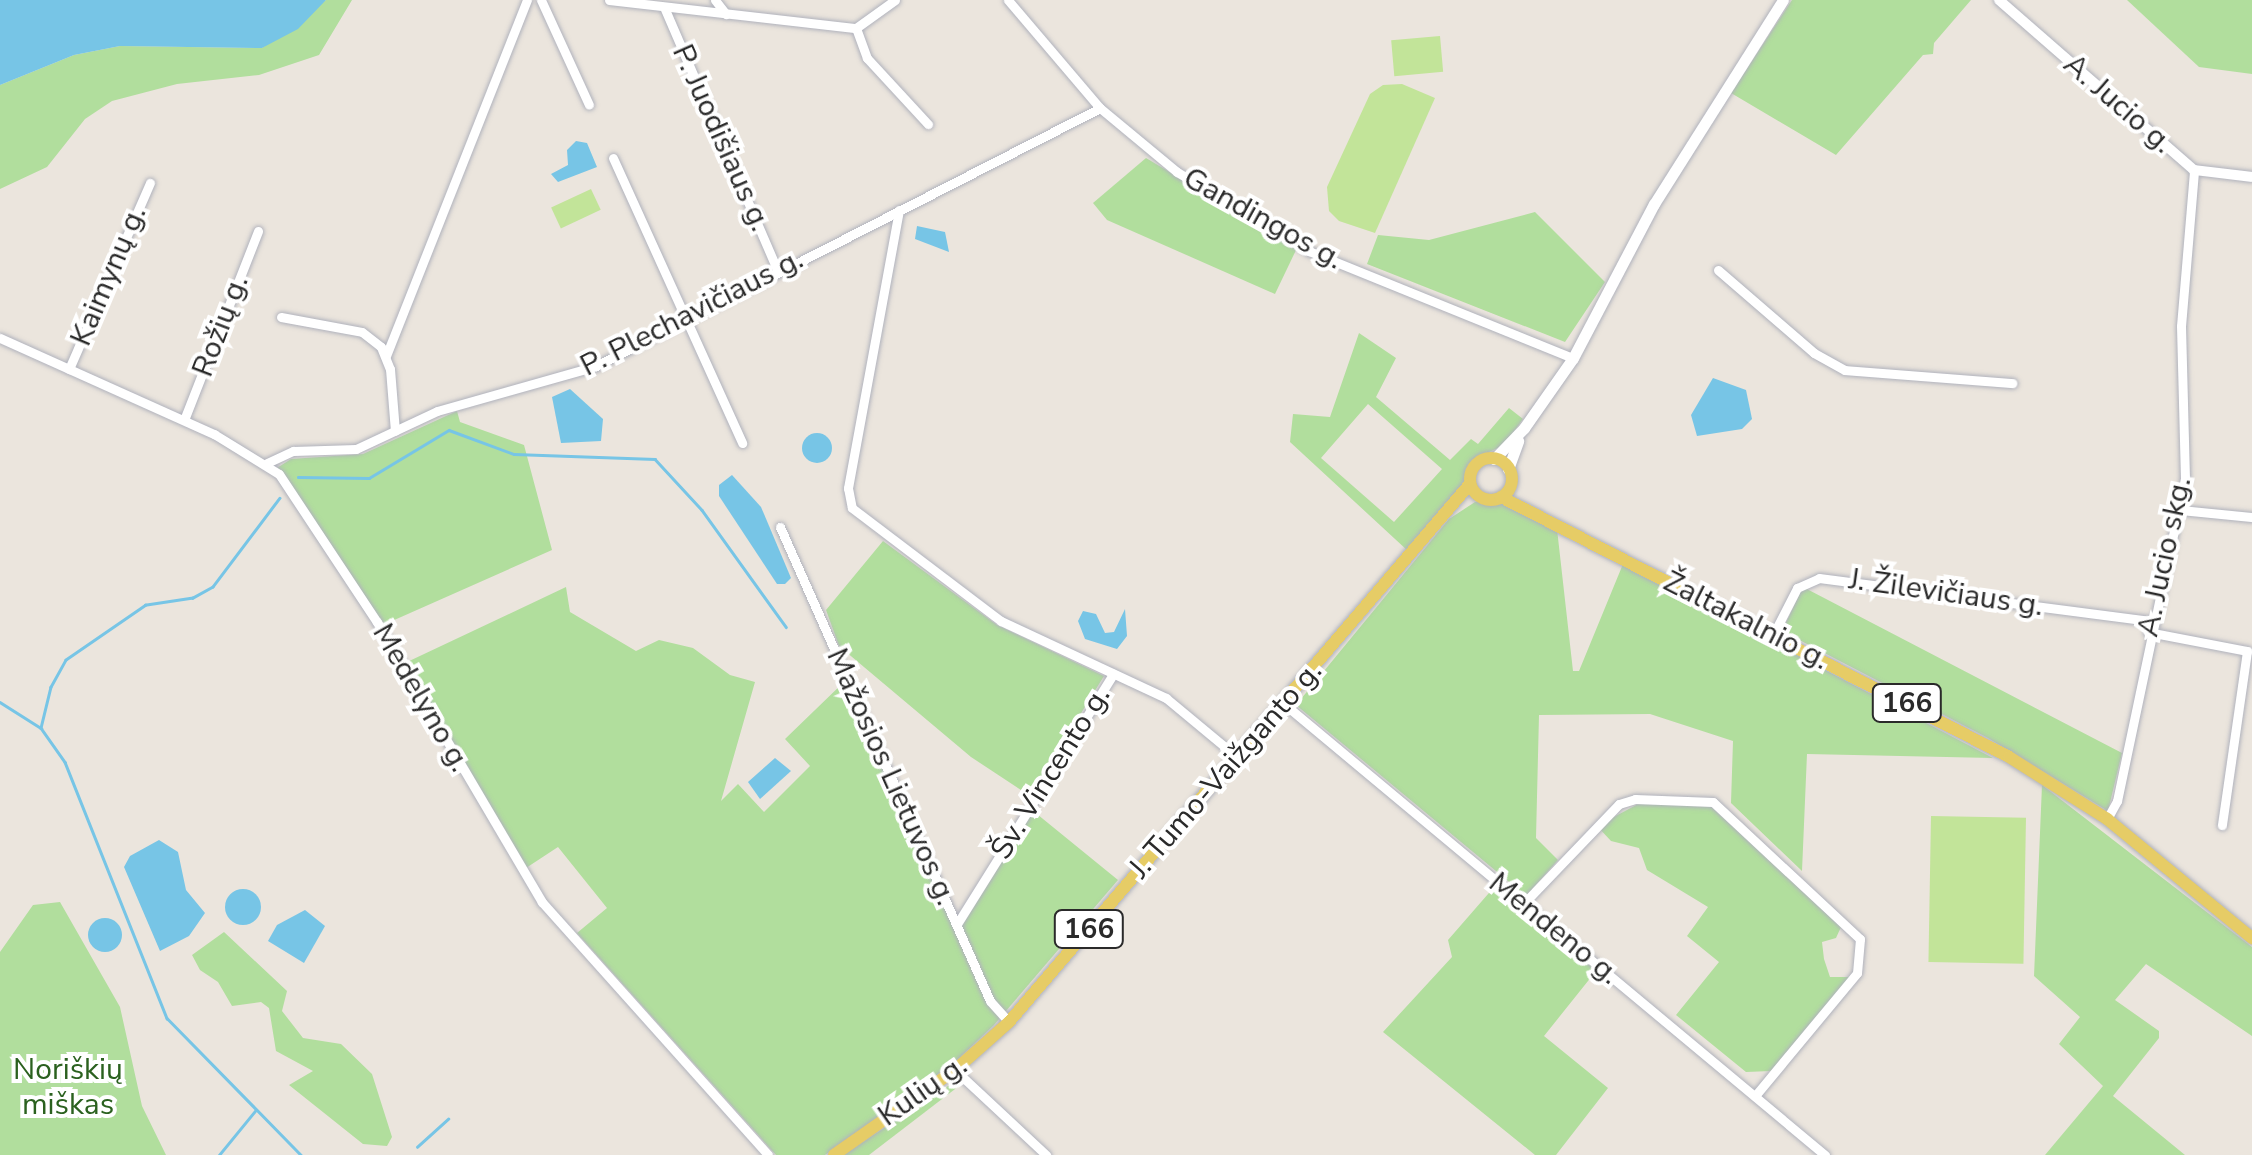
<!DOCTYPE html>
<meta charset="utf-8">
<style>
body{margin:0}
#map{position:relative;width:2252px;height:1155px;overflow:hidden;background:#ebe5dd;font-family:"Nunito Sans",sans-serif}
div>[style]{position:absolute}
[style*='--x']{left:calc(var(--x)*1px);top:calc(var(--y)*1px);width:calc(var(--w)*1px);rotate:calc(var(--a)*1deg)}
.green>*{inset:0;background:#b1de9d}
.pitch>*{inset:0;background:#c2e499;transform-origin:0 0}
.water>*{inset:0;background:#77c5e6}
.round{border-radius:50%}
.stream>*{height:2.5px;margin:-1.25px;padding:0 1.25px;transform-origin:1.25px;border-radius:1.25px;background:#77c5e6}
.roads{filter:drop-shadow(0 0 2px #b0b2bc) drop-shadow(0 0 2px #b0b2bc)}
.minor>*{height:9px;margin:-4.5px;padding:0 4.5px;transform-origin:4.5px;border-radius:4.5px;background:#fff}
.tertiary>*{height:10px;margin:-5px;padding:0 5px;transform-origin:5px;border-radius:5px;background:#fff}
.secondary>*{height:11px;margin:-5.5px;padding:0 5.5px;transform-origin:5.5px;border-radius:5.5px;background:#fff}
.primary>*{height:12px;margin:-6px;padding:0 6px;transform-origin:6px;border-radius:6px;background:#e6cc66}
.primary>.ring{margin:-6px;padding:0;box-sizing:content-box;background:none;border:12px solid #e6cc66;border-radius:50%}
span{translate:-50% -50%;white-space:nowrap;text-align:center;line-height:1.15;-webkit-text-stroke:8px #fff;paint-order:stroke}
.shield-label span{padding:2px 8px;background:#fff;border:2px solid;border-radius:8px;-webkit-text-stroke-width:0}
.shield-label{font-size:28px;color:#2a2a2a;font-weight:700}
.street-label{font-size:30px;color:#2a2a2a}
.park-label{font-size:30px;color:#2b611f}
</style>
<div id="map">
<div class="green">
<div style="clip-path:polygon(326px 0,352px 0,319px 55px,259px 75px,177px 84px,112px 101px,85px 119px,47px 167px,0 189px,0 85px,74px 55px,120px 46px,262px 48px)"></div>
<div style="clip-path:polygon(1792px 0,1971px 0,1934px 43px,1933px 54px,1923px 55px,1836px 155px,1731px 93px)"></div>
<div style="clip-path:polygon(2127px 0,2252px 0,2252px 74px,2199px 67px)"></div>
<div style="clip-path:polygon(1146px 158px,1297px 248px,1275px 294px,1107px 220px,1093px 203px)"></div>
<div style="clip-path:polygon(1535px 212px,1605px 282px,1565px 342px,1367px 264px,1378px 235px,1429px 240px)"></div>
<div style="clip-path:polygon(evenodd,1359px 333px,1396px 358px,1376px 397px,1450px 460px,1471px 439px,1478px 444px,1509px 408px,1523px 419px,1504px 445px,1472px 460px,1462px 490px,1408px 551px,1290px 442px,1293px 414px,1330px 417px,1359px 333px,1368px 404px,1442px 469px,1394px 522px,1321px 458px,1368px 404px)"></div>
<div style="clip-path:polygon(457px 411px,460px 422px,524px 445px,552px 550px,383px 625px,277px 468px,291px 459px,363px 454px)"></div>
<div style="clip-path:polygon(1475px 502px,1500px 502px,1557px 529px,1573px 671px,1579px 671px,1623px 564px,1993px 758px,1807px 754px,1802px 871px,1731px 803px,1733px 741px,1650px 714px,1539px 715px,1536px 838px,1558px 860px,1526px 896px,1296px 705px,1449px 519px)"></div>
<div style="clip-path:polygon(883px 541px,997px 625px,1104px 676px,1030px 796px,971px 757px,839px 646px,826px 610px)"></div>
<div style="clip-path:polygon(566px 587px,570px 612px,636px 651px,659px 640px,693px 648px,730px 675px,755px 682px,721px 801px,738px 784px,764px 812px,810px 766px,785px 739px,845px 681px,956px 931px,1032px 810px,1118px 880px,994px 1025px,955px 1062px,825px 1155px,776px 1155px,577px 933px,607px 908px,558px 847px,526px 868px,405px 663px)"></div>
<div style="clip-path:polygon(1803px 587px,2122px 753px,2108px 811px,1988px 738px,1782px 631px)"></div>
<div style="clip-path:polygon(2042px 785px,2252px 947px,2252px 1036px,2146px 964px,2115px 1000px,2159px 1031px,2159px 1038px,2113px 1096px,2185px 1155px,2045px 1155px,2103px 1086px,2059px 1044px,2080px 1017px,2034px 976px)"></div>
<div style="clip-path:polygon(1640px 803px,1707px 803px,1841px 927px,1836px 938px,1822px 942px,1824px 959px,1830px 977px,1850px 977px,1771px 1071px,1746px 1072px,1676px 1015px,1719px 962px,1687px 936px,1708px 907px,1647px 870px,1639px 848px,1611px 841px,1597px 826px)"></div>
<div style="clip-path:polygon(1495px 886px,1596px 971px,1544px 1036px,1608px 1088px,1556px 1155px,1535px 1155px,1383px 1032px,1452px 957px,1448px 940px)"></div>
<div style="clip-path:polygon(60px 902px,120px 1007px,142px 1106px,166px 1155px,0 1155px,0 952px,33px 905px)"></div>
<div style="clip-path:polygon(224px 932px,287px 991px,282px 1011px,303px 1038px,341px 1044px,372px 1074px,392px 1137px,387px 1146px,363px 1144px,289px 1085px,313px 1071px,276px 1051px,269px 1008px,261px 1002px,232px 1006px,218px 982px,200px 970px,192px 955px)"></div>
<div style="clip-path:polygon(954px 1082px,959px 1086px,869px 1155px,843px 1155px)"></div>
</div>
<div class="pitch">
<div style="left:1440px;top:36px;width:36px;height:49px;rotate:85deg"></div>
<div style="clip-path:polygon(1402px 84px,1435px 98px,1375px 233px,1339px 221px,1329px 211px,1327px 187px,1370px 94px,1383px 85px)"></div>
<div style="left:591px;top:189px;width:23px;height:44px;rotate:65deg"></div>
<div style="left:1931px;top:816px;width:95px;height:146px;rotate:1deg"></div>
</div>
<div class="water">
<div style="clip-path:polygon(0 0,326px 0,298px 29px,262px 48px,120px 46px,74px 55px,0 85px)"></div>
<div style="clip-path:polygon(576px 141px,587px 143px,597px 167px,558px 182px,551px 174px,568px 165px,567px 150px)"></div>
<div style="clip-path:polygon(917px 226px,945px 232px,949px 252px,915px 239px)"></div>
<div style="clip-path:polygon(1713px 378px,1746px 390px,1752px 419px,1742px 429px,1697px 436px,1691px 415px)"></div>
<div style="clip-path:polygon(570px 389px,603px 419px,601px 441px,561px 443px,552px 397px)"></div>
<div class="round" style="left:802px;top:433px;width:30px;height:30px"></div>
<div style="clip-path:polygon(732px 475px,761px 507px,791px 578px,785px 584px,777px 584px,719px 496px,719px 485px)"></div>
<div style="clip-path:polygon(1125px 609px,1127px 636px,1117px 649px,1085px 639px,1078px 621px,1083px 611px,1096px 614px,1105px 633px,1114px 632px)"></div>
<div style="clip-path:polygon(775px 758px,791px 771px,760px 799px,748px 782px)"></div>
<div style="clip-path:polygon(159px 840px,178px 852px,186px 890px,205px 913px,189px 936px,160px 951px,124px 867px,130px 856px)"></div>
<div class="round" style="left:225px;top:889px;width:36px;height:36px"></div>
<div style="clip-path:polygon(305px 910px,325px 926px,304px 963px,268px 941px,277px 925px)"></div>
<div class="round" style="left:88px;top:918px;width:34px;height:34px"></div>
</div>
<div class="stream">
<div style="--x:298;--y:477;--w:71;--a:0.8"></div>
<div style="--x:369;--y:478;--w:93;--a:-31"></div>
<div style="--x:449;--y:430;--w:69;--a:20.3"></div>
<div style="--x:514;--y:454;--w:141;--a:2"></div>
<div style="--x:655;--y:459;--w:69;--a:47.3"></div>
<div style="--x:702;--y:510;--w:144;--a:54.3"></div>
<div style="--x:280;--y:498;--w:111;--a:127"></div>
<div style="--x:213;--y:587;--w:23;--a:151"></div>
<div style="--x:193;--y:598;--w:48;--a:171.5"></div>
<div style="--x:146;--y:605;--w:97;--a:145.5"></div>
<div style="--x:66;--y:660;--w:31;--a:119"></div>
<div style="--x:51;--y:687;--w:42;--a:103.7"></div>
<div style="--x:41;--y:728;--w:42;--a:54.8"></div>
<div style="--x:65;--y:762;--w:276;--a:68.3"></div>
<div style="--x:167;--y:1018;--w:192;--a:45.6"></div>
<div style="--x:0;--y:702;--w:49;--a:32.4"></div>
<div style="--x:417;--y:1147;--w:42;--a:-42.1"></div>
<div style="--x:219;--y:1155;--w:57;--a:-50.7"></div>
</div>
<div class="roads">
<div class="minor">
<div style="--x:541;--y:0;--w:115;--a:65.4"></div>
<div style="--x:609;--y:0;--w:249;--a:6.5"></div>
<div style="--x:856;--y:28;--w:48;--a:-35.7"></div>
<div style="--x:715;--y:0;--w:18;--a:52"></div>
<div style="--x:1008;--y:0;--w:142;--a:49.6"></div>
<div style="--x:1100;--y:108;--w:100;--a:39.7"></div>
<div style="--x:1177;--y:172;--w:154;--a:30.9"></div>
<div style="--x:1309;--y:251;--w:285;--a:22.1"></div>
<div style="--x:664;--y:7;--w:285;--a:66.7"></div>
<div style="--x:856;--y:28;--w:32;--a:70"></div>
<div style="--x:867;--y:58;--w:90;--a:47.3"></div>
<div style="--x:613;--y:158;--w:313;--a:65.6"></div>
<div style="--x:899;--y:210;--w:283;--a:100.4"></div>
<div style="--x:848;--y:488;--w:20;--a:79"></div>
<div style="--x:852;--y:508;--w:187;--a:37.2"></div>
<div style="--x:1001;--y:621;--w:182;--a:25"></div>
<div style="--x:1166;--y:698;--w:92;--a:39.7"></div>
<div style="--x:1718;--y:270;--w:127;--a:40.8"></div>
<div style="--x:1814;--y:353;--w:35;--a:29"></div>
<div style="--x:1845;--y:370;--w:168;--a:4.5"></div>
<div style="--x:281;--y:317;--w:82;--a:10.5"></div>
<div style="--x:362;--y:332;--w:24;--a:38"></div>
<div style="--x:381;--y:347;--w:24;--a:68"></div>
<div style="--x:390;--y:369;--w:62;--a:85.4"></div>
<div style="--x:0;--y:338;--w:235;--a:24.2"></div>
<div style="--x:214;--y:434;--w:76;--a:31.6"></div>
<div style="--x:279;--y:474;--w:178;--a:56.5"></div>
<div style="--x:377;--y:622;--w:325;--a:59.5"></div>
<div style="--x:542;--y:902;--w:339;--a:48.2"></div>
<div style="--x:386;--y:356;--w:383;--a:-68.4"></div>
<div style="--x:69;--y:369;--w:203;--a:-66.5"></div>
<div style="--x:184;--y:420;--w:203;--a:-68.6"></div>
<div style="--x:267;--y:463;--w:29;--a:-25"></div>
<div style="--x:293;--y:451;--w:63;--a:-1.8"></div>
<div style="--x:356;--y:449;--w:89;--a:-25.1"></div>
<div style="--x:437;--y:411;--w:165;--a:-15.8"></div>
<div style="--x:596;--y:366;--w:566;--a:-27.11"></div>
<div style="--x:2180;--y:510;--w:72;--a:5.6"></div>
<div style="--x:780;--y:527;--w:518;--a:66.1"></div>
<div style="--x:990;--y:1001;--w:28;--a:48"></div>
<div style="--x:2148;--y:632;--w:101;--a:10.9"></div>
<div style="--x:2247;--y:651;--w:176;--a:98.2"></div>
<div style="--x:1773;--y:635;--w:53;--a:-62.9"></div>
<div style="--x:1797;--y:588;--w:24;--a:-24"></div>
<div style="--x:1819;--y:578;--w:334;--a:7.4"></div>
<div style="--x:1283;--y:703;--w:706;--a:39.83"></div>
<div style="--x:2107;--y:819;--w:21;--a:-61"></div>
<div style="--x:2117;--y:801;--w:329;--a:-78.1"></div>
<div style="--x:2185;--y:479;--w:153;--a:-91.5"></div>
<div style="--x:2181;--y:326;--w:157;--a:-85.2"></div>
<div style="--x:1524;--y:903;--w:137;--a:-46.2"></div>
<div style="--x:1619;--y:804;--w:17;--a:-17"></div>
<div style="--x:1635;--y:799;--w:78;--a:2.2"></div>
<div style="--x:1713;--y:802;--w:201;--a:43"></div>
<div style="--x:1860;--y:939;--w:34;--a:95"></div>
<div style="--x:1857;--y:973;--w:160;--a:129.7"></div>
<div style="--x:957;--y:924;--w:295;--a:-58"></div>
<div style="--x:955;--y:1070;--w:125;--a:43"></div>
</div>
<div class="tertiary">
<div style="--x:1999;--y:0;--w:259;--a:41.1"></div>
<div style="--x:2194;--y:170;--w:58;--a:6.9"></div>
</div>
<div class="secondary">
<div style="--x:1494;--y:459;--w:43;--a:-45.9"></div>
<div style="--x:1524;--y:428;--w:85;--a:-55"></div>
<div style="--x:1573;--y:358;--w:174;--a:-62.3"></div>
<div style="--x:1654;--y:204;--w:241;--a:-57.7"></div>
<div style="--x:1508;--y:469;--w:30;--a:-70"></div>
</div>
<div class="primary">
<div class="ring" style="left:1470px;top:458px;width:30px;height:30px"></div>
<div style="--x:1501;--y:497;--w:571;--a:27.1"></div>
<div style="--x:2009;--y:757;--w:116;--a:32.3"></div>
<div style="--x:2107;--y:819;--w:188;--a:39.4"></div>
<div style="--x:834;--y:1155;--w:148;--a:-35.1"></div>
<div style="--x:955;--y:1070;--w:72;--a:-41.6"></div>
<div style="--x:1009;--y:1022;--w:708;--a:-49.41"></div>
</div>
</div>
<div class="shield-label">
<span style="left:1907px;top:703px">166</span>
<span style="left:1089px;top:929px">166</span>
</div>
<div class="street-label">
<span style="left:2118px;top:104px;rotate:41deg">A. Jucio g.</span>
<span style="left:721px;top:138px;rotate:66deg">P. Juodišiaus g.</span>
<span style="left:1263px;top:219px;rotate:29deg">Gandingos g.</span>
<span style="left:109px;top:276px;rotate:-67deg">Kaimynų g.</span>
<span style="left:692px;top:313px;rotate:-27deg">P. Plechavičiaus g.</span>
<span style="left:221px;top:326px;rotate:-69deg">Rožių g.</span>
<span style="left:2165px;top:557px;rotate:-78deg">A. Jucio skg.</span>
<span style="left:1946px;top:593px;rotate:8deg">J. Žilevičiaus g.</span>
<span style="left:1746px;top:621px;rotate:27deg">Žaltakalnio g.</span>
<span style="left:421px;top:698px;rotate:60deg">Medelyno g.</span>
<span style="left:1226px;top:770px;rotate:-49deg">J. Tumo-Vaižganto g.</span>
<span style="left:1051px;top:773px;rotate:-58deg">Šv. Vincento g.</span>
<span style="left:891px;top:777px;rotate:66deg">Mažosios Lietuvos g.</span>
<span style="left:1554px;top:929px;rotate:39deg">Mendeno g.</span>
<span style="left:923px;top:1091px;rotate:-35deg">Kulių g.</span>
</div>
<div class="park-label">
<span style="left:68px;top:1087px">Noriškių<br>miškas</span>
</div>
</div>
